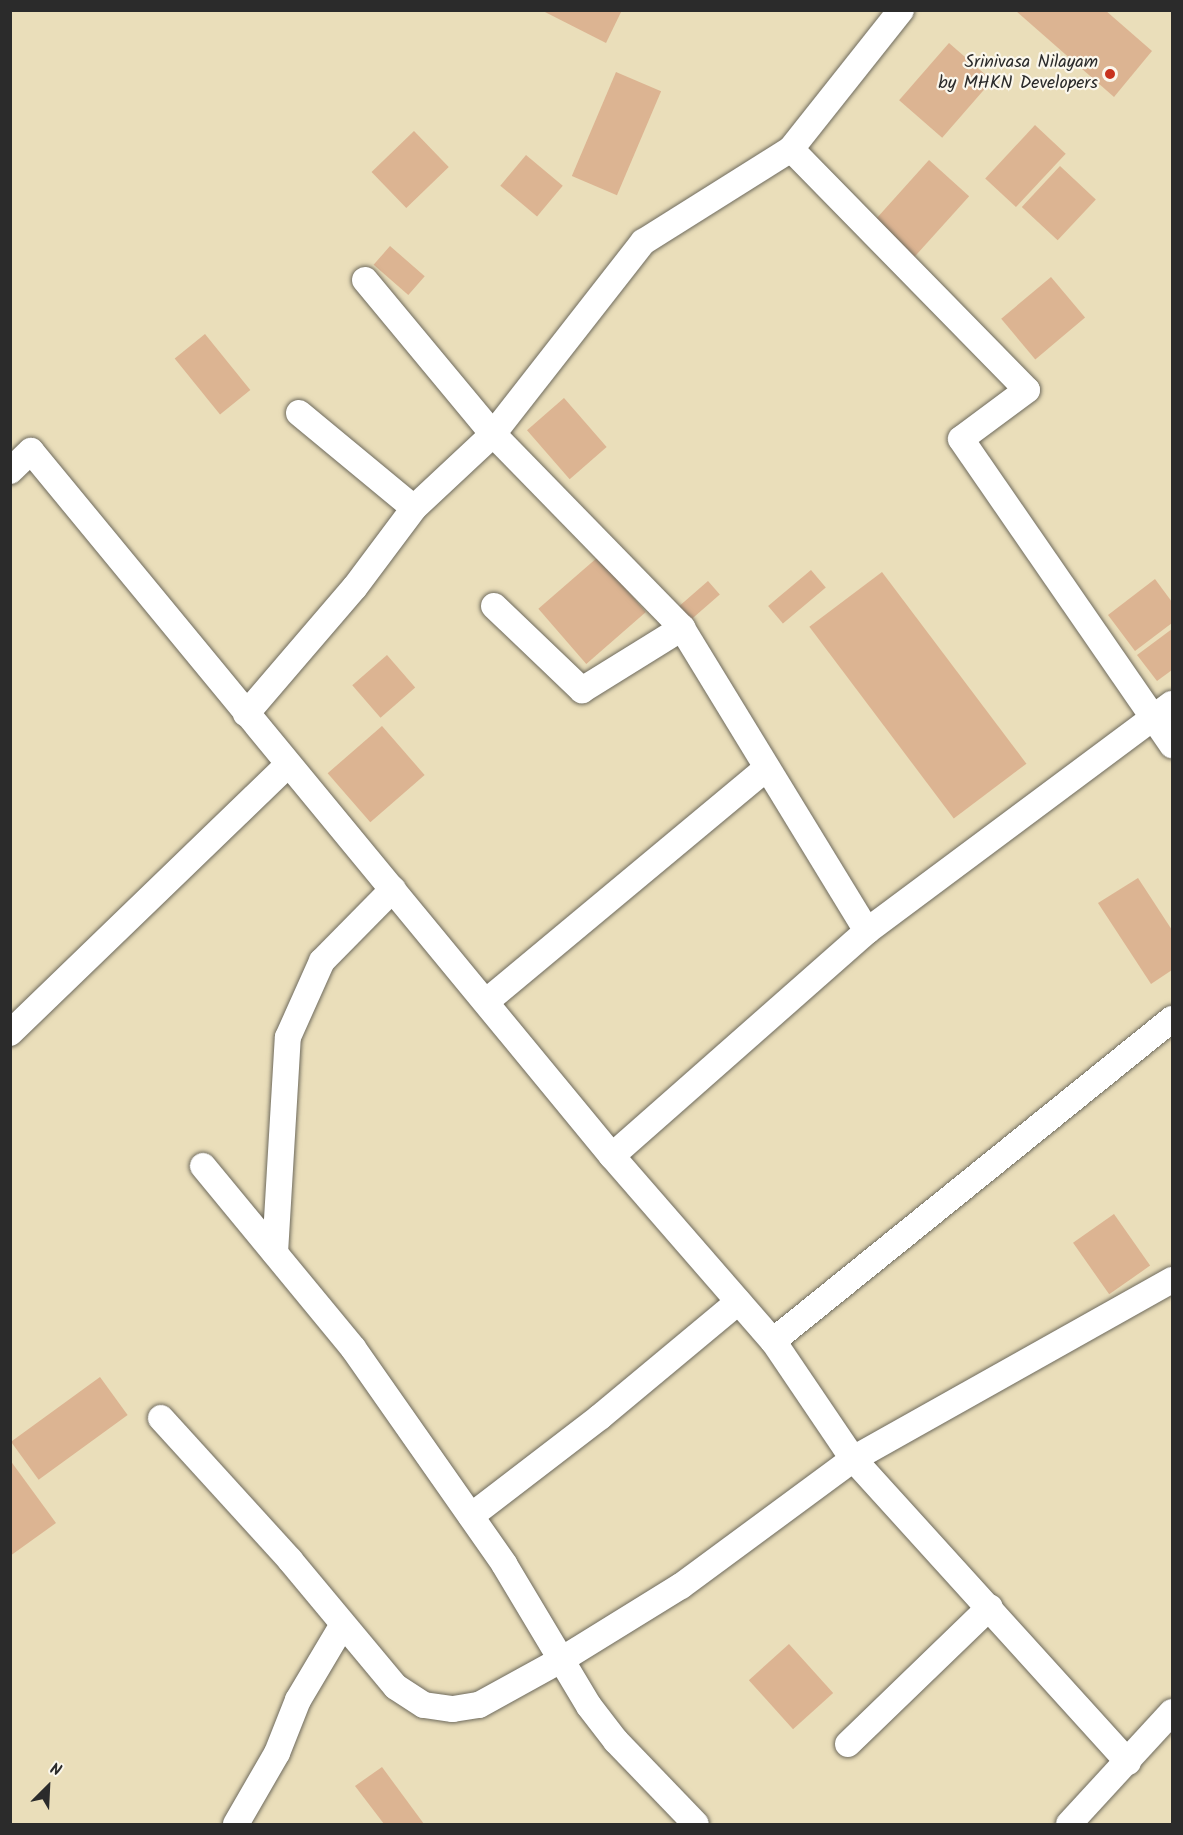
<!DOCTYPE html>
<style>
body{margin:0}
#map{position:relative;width:1183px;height:1835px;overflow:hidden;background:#eadeba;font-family:Kalam,sans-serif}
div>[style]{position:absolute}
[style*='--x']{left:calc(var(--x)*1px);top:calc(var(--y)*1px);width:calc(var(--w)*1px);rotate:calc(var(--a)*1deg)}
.building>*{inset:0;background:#dcb492;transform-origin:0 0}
.roads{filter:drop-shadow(0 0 2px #6e6a5d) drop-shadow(0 0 2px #6e6a5d)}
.minor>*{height:26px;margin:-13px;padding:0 13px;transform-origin:13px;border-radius:13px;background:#fff}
.dots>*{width:16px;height:16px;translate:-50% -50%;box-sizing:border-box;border:3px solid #fbf7ec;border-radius:50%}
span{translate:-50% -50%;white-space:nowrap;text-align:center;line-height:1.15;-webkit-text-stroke:4.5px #fbf7ec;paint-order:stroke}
.poi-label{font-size:18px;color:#2b2b2b}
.right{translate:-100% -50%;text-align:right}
.frame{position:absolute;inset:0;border:12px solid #2b2b2b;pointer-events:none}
.north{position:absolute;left:18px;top:1757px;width:60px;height:60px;-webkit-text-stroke:4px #fbf7ec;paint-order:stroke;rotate:24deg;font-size:16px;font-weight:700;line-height:24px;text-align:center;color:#2b2b2b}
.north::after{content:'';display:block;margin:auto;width:21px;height:27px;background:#2b2b2b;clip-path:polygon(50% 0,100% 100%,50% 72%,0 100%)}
</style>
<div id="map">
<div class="building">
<div style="clip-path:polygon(541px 10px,622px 10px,606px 43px)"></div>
<div style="clip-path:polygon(1015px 10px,1105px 10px,1152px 51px,1114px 97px)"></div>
<div style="left:949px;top:43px;width:57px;height:76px;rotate:41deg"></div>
<div style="left:616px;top:72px;width:49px;height:113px;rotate:23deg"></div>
<div style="left:1035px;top:125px;width:42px;height:73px;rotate:43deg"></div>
<div style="left:414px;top:131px;width:50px;height:59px;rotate:46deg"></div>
<div style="left:526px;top:155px;width:48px;height:40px;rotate:40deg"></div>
<div style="left:929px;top:160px;width:54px;height:86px;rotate:42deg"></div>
<div style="left:1060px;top:166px;width:49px;height:56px;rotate:43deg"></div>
<div style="left:390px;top:246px;width:46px;height:25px;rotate:41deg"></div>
<div style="left:1051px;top:277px;width:53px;height:65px;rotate:50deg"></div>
<div style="left:205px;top:334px;width:72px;height:39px;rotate:51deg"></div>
<div style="left:564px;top:398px;width:65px;height:49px;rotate:49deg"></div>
<div style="left:598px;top:557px;width:73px;height:79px;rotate:49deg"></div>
<div style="left:811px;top:570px;width:23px;height:56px;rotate:50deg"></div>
<div style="left:882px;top:572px;width:240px;height:91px;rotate:53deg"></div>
<div style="clip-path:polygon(1155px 579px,1172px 602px,1172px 623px,1135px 651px,1108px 615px)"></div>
<div style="left:708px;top:581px;width:18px;height:38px;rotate:49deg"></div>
<div style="clip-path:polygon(1172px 629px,1172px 670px,1157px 681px,1137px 655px)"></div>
<div style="left:387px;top:655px;width:43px;height:46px;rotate:49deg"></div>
<div style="left:382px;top:726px;width:65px;height:72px;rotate:49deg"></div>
<div style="clip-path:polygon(1138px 878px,1172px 930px,1172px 970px,1151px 984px,1098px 903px)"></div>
<div style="left:1114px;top:1214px;width:63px;height:50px;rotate:55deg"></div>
<div style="left:100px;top:1377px;width:47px;height:110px;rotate:54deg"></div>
<div style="clip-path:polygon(10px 1460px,56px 1523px,10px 1556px)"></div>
<div style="left:789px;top:1644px;width:66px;height:54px;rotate:48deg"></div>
<div style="clip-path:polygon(382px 1767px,424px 1824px,384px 1824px,355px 1786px)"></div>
</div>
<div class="roads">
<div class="minor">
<div style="--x:791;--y:149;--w:337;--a:45.6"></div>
<div style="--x:1027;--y:390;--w:82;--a:143.4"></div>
<div style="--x:961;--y:439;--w:372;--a:55.4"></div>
<div style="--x:365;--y:280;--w:200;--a:50.3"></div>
<div style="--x:493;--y:434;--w:271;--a:45.7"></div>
<div style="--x:682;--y:628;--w:355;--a:58.6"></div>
<div style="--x:299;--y:413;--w:149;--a:39.6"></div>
<div style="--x:10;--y:471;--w:29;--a:-44"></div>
<div style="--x:31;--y:451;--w:914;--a:50.51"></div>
<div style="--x:612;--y:1156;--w:245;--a:49"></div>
<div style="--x:494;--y:606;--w:122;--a:43.7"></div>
<div style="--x:582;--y:690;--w:118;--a:-31.8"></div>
<div style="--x:246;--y:714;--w:167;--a:-49.4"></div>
<div style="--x:355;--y:587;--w:99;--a:-53.2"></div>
<div style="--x:414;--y:508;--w:108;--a:-43.1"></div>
<div style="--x:493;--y:434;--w:244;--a:-52"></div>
<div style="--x:643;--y:242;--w:175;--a:-32.1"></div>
<div style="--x:791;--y:149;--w:177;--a:-51.6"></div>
<div style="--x:487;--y:1001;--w:364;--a:-39.8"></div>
<div style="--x:10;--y:1033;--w:386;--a:-44"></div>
<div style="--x:612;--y:1156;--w:340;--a:-41.4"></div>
<div style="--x:867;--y:931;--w:380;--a:-36.7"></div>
<div style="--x:203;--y:1166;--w:236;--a:50.5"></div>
<div style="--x:353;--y:1348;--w:264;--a:55"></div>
<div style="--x:504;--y:1564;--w:165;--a:59.1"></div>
<div style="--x:589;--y:1706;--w:44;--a:52.4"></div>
<div style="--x:616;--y:1741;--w:115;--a:46.1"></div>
<div style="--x:275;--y:1253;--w:216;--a:-86.6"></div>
<div style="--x:288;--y:1037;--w:83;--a:-65.9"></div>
<div style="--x:322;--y:961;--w:101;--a:-45.4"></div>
<div style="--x:161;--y:1418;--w:192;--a:47.7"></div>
<div style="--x:290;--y:1560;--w:165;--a:50.2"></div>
<div style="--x:396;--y:1687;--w:33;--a:33"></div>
<div style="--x:424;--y:1705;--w:29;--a:8"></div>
<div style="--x:453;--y:1709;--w:26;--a:-9"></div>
<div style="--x:479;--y:1705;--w:94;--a:-28.8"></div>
<div style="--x:561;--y:1660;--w:141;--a:-31.7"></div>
<div style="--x:681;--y:1586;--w:214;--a:-36.4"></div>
<div style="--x:853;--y:1459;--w:366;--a:-29.3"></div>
<div style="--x:471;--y:1516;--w:163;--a:-37.5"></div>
<div style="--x:600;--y:1417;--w:180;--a:-39.8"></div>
<div style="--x:848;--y:1744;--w:197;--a:-44"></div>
<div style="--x:1128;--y:1762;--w:409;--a:-132.2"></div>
<div style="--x:853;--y:1459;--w:143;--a:-124.1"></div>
<div style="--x:773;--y:1341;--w:513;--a:-38.9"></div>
<div style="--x:236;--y:1824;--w:82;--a:-60"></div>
<div style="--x:277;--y:1753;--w:57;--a:-68.4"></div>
<div style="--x:298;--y:1700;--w:86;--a:-59.3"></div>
<div style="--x:1069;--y:1824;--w:152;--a:-47.4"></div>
</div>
</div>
<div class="dots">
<div style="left:1110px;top:74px;background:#c8321e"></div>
</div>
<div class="poi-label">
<span class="right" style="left:1098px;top:74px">Srinivasa Nilayam<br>by MHKN Developers</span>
</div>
<div class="frame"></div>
<div class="north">N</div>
</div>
